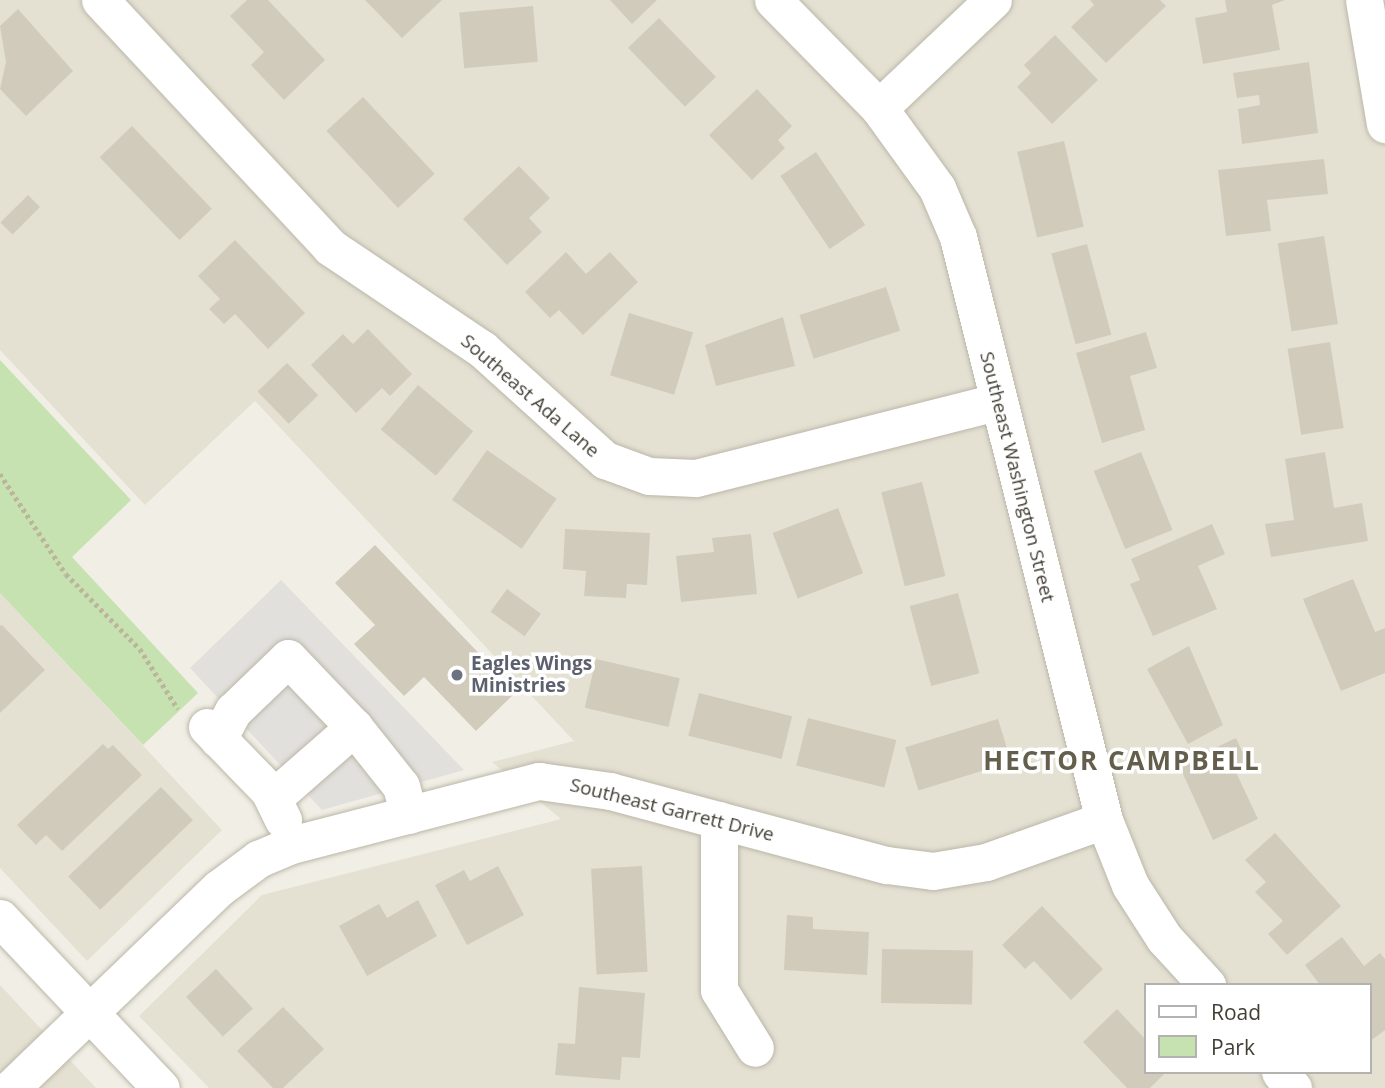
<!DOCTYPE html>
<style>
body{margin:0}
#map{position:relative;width:1385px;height:1088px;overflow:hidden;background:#f1eee5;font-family:"Open Sans",sans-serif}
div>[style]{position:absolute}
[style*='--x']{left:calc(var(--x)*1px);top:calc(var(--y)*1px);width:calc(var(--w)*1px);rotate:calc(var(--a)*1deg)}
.residential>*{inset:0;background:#e4e1d3}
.green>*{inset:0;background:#c5e2b0}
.parking>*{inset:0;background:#e2e0dc}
.building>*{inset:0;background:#d1cbbb;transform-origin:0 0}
.path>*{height:4.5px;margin-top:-2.25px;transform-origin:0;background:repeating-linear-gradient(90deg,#bcb49b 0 3.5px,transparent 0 7px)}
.roads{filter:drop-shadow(0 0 2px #bbb7a8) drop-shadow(0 0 2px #bbb7a8)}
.minor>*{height:37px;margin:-18.5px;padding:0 18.5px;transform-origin:18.5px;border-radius:18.5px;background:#fff}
.dots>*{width:19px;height:19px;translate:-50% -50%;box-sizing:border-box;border:4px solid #fff;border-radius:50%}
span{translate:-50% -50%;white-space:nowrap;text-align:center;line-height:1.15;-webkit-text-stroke:7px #fff;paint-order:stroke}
.street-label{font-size:19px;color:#423f35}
.worship-label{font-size:19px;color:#5b616d;font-weight:700}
.left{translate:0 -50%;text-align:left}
.district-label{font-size:26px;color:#645e4d;font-weight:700;letter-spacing:2px}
.legend{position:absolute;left:1144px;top:983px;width:228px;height:91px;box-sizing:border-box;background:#fff;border:2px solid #b3b2ae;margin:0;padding:9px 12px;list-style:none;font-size:21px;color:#423f35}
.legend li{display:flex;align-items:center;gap:14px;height:35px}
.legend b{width:35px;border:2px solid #b3b2ae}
</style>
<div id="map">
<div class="residential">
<div style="clip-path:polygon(evenodd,0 0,1385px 0,1385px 1088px,209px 1088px,139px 1016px,262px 895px,561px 819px,492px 762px,574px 741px,255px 401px,145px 505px,0 350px,0 0,1145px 985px,1369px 985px,1369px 1072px,1145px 1072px,1145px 985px)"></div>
<div style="clip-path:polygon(0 593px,222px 830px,87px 961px,0 868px)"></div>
<div style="clip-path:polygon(0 985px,96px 1088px,0 1088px)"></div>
</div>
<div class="green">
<div style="clip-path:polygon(0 360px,131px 500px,72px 557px,198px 693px,143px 745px,0 593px)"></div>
</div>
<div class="parking">
<div style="clip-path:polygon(281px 580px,464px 770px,322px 810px,190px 668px)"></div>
</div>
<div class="building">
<div style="clip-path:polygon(247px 0,268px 0,325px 60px,284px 100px,251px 65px,264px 52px,230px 16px)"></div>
<div style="clip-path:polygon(365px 0,442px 0,402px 38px)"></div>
<div style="clip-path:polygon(610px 0,657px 0,632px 24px)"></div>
<div style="clip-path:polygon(1090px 0,1160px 0,1166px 6px,1106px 63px,1071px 27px,1094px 5px)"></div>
<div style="clip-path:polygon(1225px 0,1285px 0,1272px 5px,1280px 50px,1203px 64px,1195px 18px,1227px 12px)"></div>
<div style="left:533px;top:6px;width:56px;height:74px;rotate:85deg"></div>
<div style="clip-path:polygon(18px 9px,73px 71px,26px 116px,0 89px,6px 62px,0 26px)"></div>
<div style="left:659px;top:18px;width:82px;height:43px;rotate:46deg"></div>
<div style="clip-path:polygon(1055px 35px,1098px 80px,1052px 124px,1017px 87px,1031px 73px,1024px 65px)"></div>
<div style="clip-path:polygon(1309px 62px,1318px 133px,1242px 144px,1238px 109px,1260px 105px,1259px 95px,1237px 98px,1233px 73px)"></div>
<div style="clip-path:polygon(757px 89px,792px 126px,778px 140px,785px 148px,752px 180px,709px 135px)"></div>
<div style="left:363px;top:97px;width:105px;height:50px;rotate:47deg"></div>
<div style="left:132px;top:126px;width:115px;height:45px;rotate:46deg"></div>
<div style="left:1064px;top:141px;width:88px;height:48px;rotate:77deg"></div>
<div style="left:816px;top:152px;width:88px;height:43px;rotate:56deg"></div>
<div style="clip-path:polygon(1324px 159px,1328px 194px,1267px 200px,1271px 231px,1226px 236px,1218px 170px)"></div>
<div style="clip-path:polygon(519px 166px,550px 198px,529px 218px,542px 232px,507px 265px,463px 219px)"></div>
<div style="left:28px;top:195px;width:17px;height:39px;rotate:45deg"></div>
<div style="left:1324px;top:236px;width:89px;height:47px;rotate:81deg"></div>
<div style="clip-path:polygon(235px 240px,305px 313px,268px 349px,235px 314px,224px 324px,209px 309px,220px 299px,198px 276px)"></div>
<div style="left:1087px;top:244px;width:94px;height:37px;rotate:75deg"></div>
<div style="clip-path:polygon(566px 252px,586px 274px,610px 252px,638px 282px,583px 335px,559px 310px,550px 318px,525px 292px)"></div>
<div style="left:886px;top:287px;width:46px;height:91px;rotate:72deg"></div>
<div style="left:629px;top:313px;width:67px;height:65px;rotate:17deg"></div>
<div style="clip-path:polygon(783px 317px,795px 366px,716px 386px,705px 345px)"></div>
<div style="clip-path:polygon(368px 329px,412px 374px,390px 396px,382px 388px,356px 413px,311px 365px,343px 334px,353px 344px)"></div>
<div style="clip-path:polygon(1146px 332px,1157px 368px,1130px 376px,1145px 430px,1102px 443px,1076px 353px)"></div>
<div style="left:1330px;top:342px;width:87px;height:43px;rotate:81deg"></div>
<div style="left:287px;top:363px;width:45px;height:41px;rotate:46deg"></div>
<div style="left:418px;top:385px;width:72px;height:58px;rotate:40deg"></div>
<div style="left:487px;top:450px;width:85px;height:61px;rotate:35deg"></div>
<div style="left:1141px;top:452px;width:84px;height:51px;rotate:68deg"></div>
<div style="clip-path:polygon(1325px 452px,1334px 508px,1362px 503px,1368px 541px,1271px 557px,1265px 524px,1294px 520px,1285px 459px)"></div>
<div style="left:922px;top:482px;width:97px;height:42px;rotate:76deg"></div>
<div style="left:838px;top:508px;width:70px;height:70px;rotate:69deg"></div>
<div style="clip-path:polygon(1212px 524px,1225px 554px,1198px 566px,1217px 609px,1153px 636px,1130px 584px,1140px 580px,1131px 559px)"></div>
<div style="clip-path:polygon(565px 529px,650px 533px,647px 585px,627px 584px,626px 598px,584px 596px,586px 571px,563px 569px)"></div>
<div style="clip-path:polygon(751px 534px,757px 594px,681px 602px,676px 556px,714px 552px,712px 538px)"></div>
<div style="clip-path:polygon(375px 545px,516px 692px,476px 731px,424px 677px,404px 696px,354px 644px,375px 625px,335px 583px)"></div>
<div style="clip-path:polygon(1353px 579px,1375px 632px,1385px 628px,1385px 673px,1341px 691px,1303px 599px)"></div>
<div style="left:507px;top:589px;width:42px;height:28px;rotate:36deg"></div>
<div style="left:958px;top:593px;width:83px;height:50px;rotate:75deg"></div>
<div style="clip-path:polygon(2px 625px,45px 670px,0 713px,0 626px)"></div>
<div style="clip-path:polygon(1189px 646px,1223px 725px,1188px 744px,1147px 669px)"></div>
<div style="left:596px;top:659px;width:86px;height:50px;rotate:13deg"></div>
<div style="left:699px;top:693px;width:96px;height:44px;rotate:14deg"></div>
<div style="left:808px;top:718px;width:91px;height:49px;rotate:14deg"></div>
<div style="left:998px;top:719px;width:45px;height:97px;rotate:73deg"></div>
<div style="clip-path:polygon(1236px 738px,1247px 762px,1234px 768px,1258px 819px,1213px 840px,1179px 765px)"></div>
<div style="clip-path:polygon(103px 744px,108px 749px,113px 745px,142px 775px,62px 851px,46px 835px,36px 845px,17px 825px)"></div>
<div style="left:161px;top:787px;width:46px;height:129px;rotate:46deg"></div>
<div style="clip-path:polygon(1275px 833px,1341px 906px,1287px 955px,1268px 934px,1283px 921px,1255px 892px,1266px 882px,1245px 860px)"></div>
<div style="clip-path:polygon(498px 866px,524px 915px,467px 945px,435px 885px,464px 870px,470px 881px)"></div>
<div style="left:642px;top:866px;width:106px;height:51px;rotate:87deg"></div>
<div style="clip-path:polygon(418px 900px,437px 936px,367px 976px,339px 926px,379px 904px,387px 918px)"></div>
<div style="clip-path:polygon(1042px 906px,1103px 969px,1071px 1000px,1034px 961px,1025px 969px,1002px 945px)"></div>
<div style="clip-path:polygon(787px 915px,813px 917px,813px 929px,869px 932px,867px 975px,784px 970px)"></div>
<div style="clip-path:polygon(1342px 937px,1364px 966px,1380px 953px,1385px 959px,1385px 1030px,1369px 1042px,1369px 985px,1320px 985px,1305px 965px)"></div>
<div style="left:882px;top:949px;width:91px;height:54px;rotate:1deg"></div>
<div style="left:216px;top:969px;width:54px;height:41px;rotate:47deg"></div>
<div style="clip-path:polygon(579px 987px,645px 993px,640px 1058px,622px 1057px,620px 1080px,555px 1075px,558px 1043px,575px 1044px)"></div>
<div style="clip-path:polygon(283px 1007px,324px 1049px,283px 1088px,273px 1088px,237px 1051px)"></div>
<div style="clip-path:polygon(1117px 1009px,1145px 1039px,1145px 1072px,1166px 1072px,1150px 1088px,1127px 1088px,1083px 1042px)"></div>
</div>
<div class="path">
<div style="--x:0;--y:474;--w:120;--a:56.6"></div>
<div style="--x:66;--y:574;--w:105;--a:45.4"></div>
<div style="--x:140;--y:649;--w:71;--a:57.7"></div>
</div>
<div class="roads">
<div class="minor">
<div style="--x:100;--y:0;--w:338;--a:47"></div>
<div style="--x:330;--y:247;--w:183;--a:33.9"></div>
<div style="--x:482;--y:349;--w:166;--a:42.1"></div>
<div style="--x:605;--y:460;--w:47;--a:20"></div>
<div style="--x:649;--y:476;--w:47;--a:2.4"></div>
<div style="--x:696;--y:478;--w:310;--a:-14.2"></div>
<div style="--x:773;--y:0;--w:151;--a:45.5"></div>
<div style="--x:879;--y:108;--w:99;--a:54.1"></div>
<div style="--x:937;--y:188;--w:53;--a:66.8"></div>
<div style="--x:958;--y:237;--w:601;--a:75.94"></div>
<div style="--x:1104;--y:820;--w:70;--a:68.2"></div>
<div style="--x:1130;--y:885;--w:63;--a:57.3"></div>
<div style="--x:1164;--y:938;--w:64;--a:47.5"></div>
<div style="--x:1364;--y:0;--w:126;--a:80.4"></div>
<div style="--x:879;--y:108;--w:157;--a:-43.5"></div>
<div style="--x:207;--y:727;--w:89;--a:45.9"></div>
<div style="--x:269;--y:791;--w:32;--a:64"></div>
<div style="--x:218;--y:739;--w:32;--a:-62"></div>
<div style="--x:233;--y:711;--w:76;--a:-43.9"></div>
<div style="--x:288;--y:658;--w:95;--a:46.3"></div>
<div style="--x:273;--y:798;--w:108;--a:-41.2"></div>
<div style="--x:354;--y:727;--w:75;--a:51.5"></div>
<div style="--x:401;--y:786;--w:30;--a:75"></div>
<div style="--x:719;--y:820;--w:170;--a:90"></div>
<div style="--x:719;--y:990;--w:68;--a:58.2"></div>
<div style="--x:0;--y:918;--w:234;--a:46.6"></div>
<div style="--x:1280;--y:1072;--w:21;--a:51"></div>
<div style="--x:11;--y:1088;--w:289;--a:-43.9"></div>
<div style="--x:219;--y:888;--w:49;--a:-36.6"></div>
<div style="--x:258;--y:859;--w:36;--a:-23"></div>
<div style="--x:291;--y:845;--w:256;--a:-14.5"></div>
<div style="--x:539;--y:781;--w:72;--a:8"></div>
<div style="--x:610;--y:791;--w:287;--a:15"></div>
<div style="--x:887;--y:865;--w:46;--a:7.4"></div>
<div style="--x:933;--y:871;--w:54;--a:-9.6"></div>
<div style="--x:986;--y:862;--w:125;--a:-19.6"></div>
</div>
</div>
<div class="dots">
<div style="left:457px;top:675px;background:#6b7280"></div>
</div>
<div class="street-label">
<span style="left:530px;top:396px;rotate:41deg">Southeast Ada Lane</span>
<span style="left:1017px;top:477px;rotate:76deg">Southeast Washington Street</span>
<span style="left:672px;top:810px;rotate:14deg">Southeast Garrett Drive</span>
</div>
<div class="worship-label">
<span class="left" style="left:471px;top:675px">Eagles Wings<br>Ministries</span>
</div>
<div class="district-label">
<span style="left:1122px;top:761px">HECTOR CAMPBELL</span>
</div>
<ul class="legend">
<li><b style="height:9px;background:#fff"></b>Road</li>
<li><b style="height:19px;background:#c5e2b0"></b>Park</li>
</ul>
</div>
